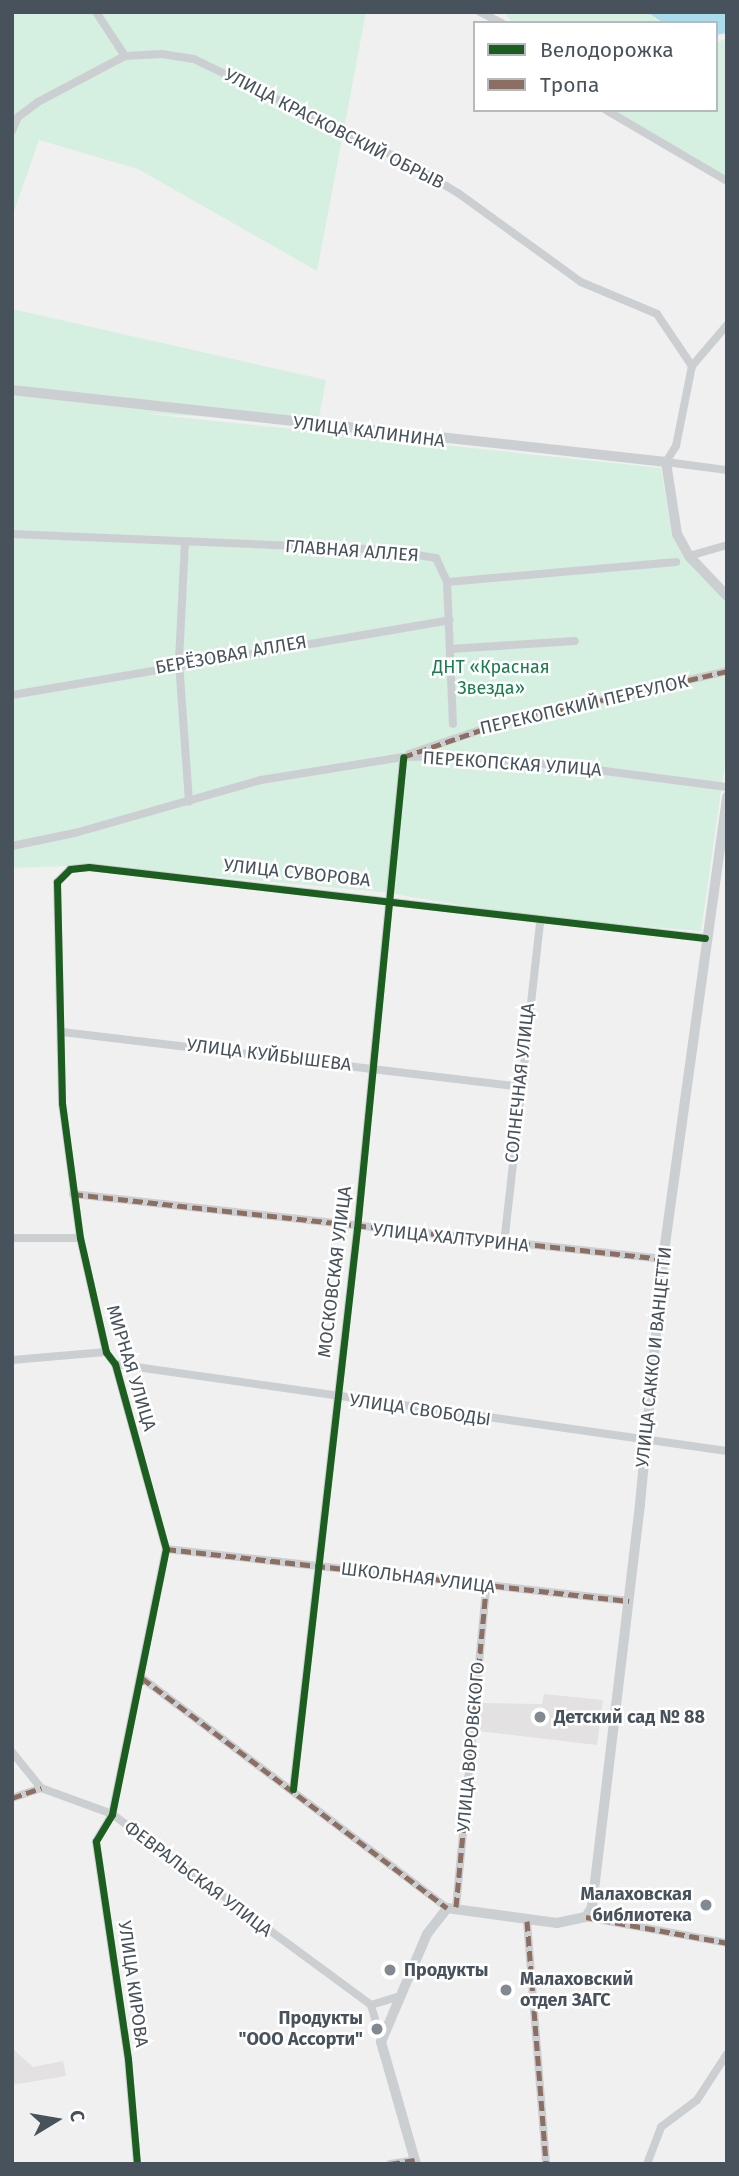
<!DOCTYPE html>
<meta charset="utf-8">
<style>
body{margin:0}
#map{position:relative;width:739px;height:2176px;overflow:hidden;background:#f1f0f0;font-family:"Fira Sans",sans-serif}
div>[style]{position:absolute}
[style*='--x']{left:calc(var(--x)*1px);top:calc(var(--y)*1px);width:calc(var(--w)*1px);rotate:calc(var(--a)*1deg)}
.education>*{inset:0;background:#e3e1e2}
.green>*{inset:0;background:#d5efe0}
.water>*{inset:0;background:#aadcec}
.street>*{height:8px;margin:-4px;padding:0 4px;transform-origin:4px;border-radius:4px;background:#cccfd1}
.secondary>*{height:10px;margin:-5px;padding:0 5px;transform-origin:5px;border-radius:5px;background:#cccfd2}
.quiet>*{height:5px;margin-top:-2.5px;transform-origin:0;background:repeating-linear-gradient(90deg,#8d6e63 0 10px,transparent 0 15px)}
.cycleway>*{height:7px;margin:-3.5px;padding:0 3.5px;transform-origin:3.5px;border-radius:3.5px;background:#1b5e20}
.dots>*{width:19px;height:19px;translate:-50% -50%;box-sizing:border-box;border:4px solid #fff;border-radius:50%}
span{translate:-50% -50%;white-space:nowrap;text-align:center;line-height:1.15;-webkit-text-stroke:5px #fff;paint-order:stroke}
.street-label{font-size:18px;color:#47525c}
.park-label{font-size:18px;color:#197d4d}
.poi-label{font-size:18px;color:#47525c;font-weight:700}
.left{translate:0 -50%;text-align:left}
.right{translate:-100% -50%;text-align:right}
.frame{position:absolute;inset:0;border:14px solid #47525c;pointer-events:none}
.legend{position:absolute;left:473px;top:21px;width:245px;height:91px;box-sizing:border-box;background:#fff;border:2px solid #b5babe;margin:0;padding:9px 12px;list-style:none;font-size:21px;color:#47525c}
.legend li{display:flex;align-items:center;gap:14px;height:35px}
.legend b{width:35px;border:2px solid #b5babe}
.north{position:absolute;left:21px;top:2085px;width:70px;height:70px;-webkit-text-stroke:5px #fff;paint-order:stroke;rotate:79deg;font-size:19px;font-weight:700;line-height:28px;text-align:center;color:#47525c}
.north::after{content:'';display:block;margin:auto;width:24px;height:32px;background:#47525c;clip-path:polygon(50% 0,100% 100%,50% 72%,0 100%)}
</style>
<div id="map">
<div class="education">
<div style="clip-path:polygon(544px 1694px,603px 1700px,597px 1745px,478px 1731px,481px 1703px,542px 1704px)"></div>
<div style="clip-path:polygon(12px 2048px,33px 2067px,63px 2061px,66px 2076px,12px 2085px)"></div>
</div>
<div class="green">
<div style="clip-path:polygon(12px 12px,366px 12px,317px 271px,138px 169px,39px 140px,12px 217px)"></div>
<div style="clip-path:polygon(504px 12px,647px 12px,661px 23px,513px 23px)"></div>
<div style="clip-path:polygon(727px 38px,727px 176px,690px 162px,602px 110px,716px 110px,716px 43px)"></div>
<div style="clip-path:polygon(12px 309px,326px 380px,318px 423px,139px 413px,661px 468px,672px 536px,727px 604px,727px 750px,701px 931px,539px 918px,382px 892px,90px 865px,12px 868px)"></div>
</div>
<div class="water">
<div style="clip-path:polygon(647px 12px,727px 12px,727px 33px,716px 35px,716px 23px,663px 23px)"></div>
</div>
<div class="street">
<div style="--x:96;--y:12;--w:53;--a:56.6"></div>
<div style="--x:480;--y:12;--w:25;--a:27"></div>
<div style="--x:606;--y:110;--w:140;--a:30.4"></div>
<div style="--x:12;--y:131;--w:15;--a:-67"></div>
<div style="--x:18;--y:117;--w:25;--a:-37"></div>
<div style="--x:38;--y:102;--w:98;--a:-27.9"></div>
<div style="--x:125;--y:56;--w:37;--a:-3"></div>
<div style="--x:162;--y:54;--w:32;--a:9"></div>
<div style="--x:194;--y:59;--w:238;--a:25.9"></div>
<div style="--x:408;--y:163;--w:58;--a:31"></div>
<div style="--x:458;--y:193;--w:152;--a:35.9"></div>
<div style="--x:581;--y:282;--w:82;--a:22.8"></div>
<div style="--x:657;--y:314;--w:63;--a:56.1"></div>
<div style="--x:666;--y:462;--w:19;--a:-58"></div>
<div style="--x:676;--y:446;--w:82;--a:-78.7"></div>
<div style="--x:692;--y:366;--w:54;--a:-49.5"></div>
<div style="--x:666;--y:462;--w:62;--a:7.5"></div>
<div style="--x:12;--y:534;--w:375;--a:2.4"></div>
<div style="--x:387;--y:550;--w:50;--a:9.3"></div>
<div style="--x:436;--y:558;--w:26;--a:65"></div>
<div style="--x:447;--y:582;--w:230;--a:-5"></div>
<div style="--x:185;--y:542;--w:120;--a:92.9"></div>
<div style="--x:179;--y:662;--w:140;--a:85.9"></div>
<div style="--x:689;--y:556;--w:40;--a:-16"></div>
<div style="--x:447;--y:582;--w:142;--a:87.6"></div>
<div style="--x:450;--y:649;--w:125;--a:-3.7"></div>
<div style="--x:12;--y:695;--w:444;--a:-9.7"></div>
<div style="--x:409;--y:754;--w:94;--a:-18.6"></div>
<div style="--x:498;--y:724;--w:235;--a:-13"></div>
<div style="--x:12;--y:846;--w:64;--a:-11.7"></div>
<div style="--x:75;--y:833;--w:193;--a:-15.9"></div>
<div style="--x:261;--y:780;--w:144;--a:-9.2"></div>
<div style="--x:403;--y:757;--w:49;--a:-1.2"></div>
<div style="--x:452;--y:756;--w:107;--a:4.8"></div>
<div style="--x:559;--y:765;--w:169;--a:7.5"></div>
<div style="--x:62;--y:1032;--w:459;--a:6.8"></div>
<div style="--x:73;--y:1194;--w:594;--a:6.29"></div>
<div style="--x:12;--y:1238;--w:68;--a:0"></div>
<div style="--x:504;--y:1244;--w:324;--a:-83.6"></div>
<div style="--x:12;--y:1360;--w:94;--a:-4.9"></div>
<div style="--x:115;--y:1364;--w:618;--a:8.09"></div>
<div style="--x:166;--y:1549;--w:466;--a:6.4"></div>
<div style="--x:142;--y:1678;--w:382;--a:37"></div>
<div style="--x:12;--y:1752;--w:46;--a:51.1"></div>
<div style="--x:293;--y:1789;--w:564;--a:-83.48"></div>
<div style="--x:357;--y:1229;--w:474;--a:-84.4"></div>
<div style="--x:12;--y:1798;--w:31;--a:-19"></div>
<div style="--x:41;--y:1788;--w:76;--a:20.1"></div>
<div style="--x:112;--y:1814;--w:322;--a:36.4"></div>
<div style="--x:371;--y:2005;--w:35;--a:74"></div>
<div style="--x:456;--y:1907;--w:321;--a:-84.6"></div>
<div style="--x:586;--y:1917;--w:143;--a:10.4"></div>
<div style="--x:527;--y:1921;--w:244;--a:85.5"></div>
<div style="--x:371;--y:2005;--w:31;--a:-17"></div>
<div style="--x:137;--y:2164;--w:105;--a:-94.9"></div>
<div style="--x:128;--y:2059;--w:220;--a:-98.4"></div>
<div style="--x:96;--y:1841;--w:31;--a:-59"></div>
<div style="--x:112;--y:1814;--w:270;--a:-78.5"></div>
<div style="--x:166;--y:1549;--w:192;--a:-105.4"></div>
<div style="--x:115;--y:1364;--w:15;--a:-127"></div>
<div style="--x:106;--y:1352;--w:117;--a:-102.8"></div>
<div style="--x:80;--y:1238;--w:136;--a:-97.6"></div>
<div style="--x:62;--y:1103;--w:221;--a:-91.3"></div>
<div style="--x:57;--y:882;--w:18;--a:-45"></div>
<div style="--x:70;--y:869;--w:19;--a:-6"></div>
<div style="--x:89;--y:867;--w:620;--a:6.57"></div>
<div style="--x:390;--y:2164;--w:25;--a:-9"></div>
<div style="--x:647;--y:2164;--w:40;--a:-69"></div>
<div style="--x:661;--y:2127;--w:45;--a:-36.9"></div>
<div style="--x:697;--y:2100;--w:55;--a:-56.9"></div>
</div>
<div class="secondary">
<div style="--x:12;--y:390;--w:658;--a:6.28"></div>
<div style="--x:666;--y:462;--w:73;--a:81.3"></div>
<div style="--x:677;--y:534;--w:25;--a:61"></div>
<div style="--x:689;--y:556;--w:55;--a:46.5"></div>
<div style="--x:416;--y:2164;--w:127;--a:-106"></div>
<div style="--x:381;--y:2042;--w:117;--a:-66.9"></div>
<div style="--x:427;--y:1934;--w:33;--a:-52"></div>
<div style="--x:447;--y:1908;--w:111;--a:7.8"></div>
<div style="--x:557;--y:1923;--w:30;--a:-12"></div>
<div style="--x:586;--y:1917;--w:12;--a:-59"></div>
<div style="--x:592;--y:1907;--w:406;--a:-83.2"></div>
<div style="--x:640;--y:1504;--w:246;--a:-84.6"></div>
<div style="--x:663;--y:1259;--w:467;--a:-82.1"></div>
</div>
<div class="quiet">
<div style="--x:403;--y:757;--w:101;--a:-19.2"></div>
<div style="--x:498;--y:724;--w:235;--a:-13"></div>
<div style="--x:73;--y:1194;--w:594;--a:6.29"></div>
<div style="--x:166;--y:1549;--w:466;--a:6.4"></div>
<div style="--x:141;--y:1684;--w:6;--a:-81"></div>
<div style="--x:142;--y:1678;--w:382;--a:37"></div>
<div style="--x:12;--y:1798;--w:31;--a:-19"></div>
<div style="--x:456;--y:1907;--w:321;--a:-84.6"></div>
<div style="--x:586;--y:1917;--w:143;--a:10.4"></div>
<div style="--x:527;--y:1921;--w:244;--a:85.5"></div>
<div style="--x:390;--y:2164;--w:25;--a:-9"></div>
</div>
<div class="cycleway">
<div style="--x:293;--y:1789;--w:564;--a:-83.48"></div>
<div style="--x:357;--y:1229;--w:474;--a:-84.4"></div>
<div style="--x:137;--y:2164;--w:105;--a:-94.9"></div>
<div style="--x:128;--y:2059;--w:220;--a:-98.4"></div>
<div style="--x:96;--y:1841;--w:31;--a:-59"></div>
<div style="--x:112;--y:1814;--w:270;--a:-78.5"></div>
<div style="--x:166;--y:1549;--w:192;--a:-105.4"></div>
<div style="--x:115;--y:1364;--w:15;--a:-127"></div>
<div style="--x:106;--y:1352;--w:117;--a:-102.8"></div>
<div style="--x:80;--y:1238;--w:136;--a:-97.6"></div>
<div style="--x:62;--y:1103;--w:221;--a:-91.3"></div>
<div style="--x:57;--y:882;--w:18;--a:-45"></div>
<div style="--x:70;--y:869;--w:19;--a:-6"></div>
<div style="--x:89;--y:867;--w:620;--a:6.57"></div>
</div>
<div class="dots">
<div style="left:540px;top:1717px;background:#828990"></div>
<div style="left:706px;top:1905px;background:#828990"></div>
<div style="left:390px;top:1970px;background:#828990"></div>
<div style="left:506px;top:1990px;background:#828990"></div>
<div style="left:377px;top:2029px;background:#828990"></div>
</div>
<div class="street-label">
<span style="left:334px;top:129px;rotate:27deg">УЛИЦА КРАСКОВСКИЙ ОБРЫВ</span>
<span style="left:369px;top:432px;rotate:7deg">УЛИЦА КАЛИНИНА</span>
<span style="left:352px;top:551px;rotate:4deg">ГЛАВНАЯ АЛЛЕЯ</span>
<span style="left:231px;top:655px;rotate:-10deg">БЕРЁЗОВАЯ АЛЛЕЯ</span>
<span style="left:584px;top:705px;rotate:-13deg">ПЕРЕКОПСКИЙ ПЕРЕУЛОК</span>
<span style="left:512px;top:764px;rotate:4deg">ПЕРЕКОПСКАЯ УЛИЦА</span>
<span style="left:297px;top:873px;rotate:6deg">УЛИЦА СУВОРОВА</span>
<span style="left:269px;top:1055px;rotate:7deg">УЛИЦА КУЙБЫШЕВА</span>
<span style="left:520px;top:1083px;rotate:-84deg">СОЛНЕЧНАЯ УЛИЦА</span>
<span style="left:451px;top:1238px;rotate:6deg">УЛИЦА ХАЛТУРИНА</span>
<span style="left:335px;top:1272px;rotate:-83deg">МОСКОВСКАЯ УЛИЦА</span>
<span style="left:654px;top:1357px;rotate:-84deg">УЛИЦА САККО И ВАНЦЕТТИ</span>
<span style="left:131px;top:1368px;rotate:73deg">МИРНАЯ УЛИЦА</span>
<span style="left:420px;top:1410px;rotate:8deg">УЛИЦА СВОБОДЫ</span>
<span style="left:418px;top:1578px;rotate:7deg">ШКОЛЬНАЯ УЛИЦА</span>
<span style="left:471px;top:1747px;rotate:-85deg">УЛИЦА ВОРОВСКОГО</span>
<span style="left:198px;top:1879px;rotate:37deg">ФЕВРАЛЬСКАЯ УЛИЦА</span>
<span style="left:133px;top:1984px;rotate:82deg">УЛИЦА КИРОВА</span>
</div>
<div class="park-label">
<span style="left:491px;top:678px">ДНТ «Красная<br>Звезда»</span>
</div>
<div class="poi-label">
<span class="left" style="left:554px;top:1717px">Детский сад № 88</span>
<span class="right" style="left:692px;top:1905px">Малаховская<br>библиотека</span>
<span class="left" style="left:404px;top:1970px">Продукты</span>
<span class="left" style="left:520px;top:1990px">Малаховский<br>отдел ЗАГС</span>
<span class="right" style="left:363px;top:2029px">Продукты<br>"ООО Ассорти"</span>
</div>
<div class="frame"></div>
<ul class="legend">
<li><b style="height:9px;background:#1b5e20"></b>Велодорожка</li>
<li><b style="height:9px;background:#8d6e63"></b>Тропа</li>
</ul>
<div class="north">С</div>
</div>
